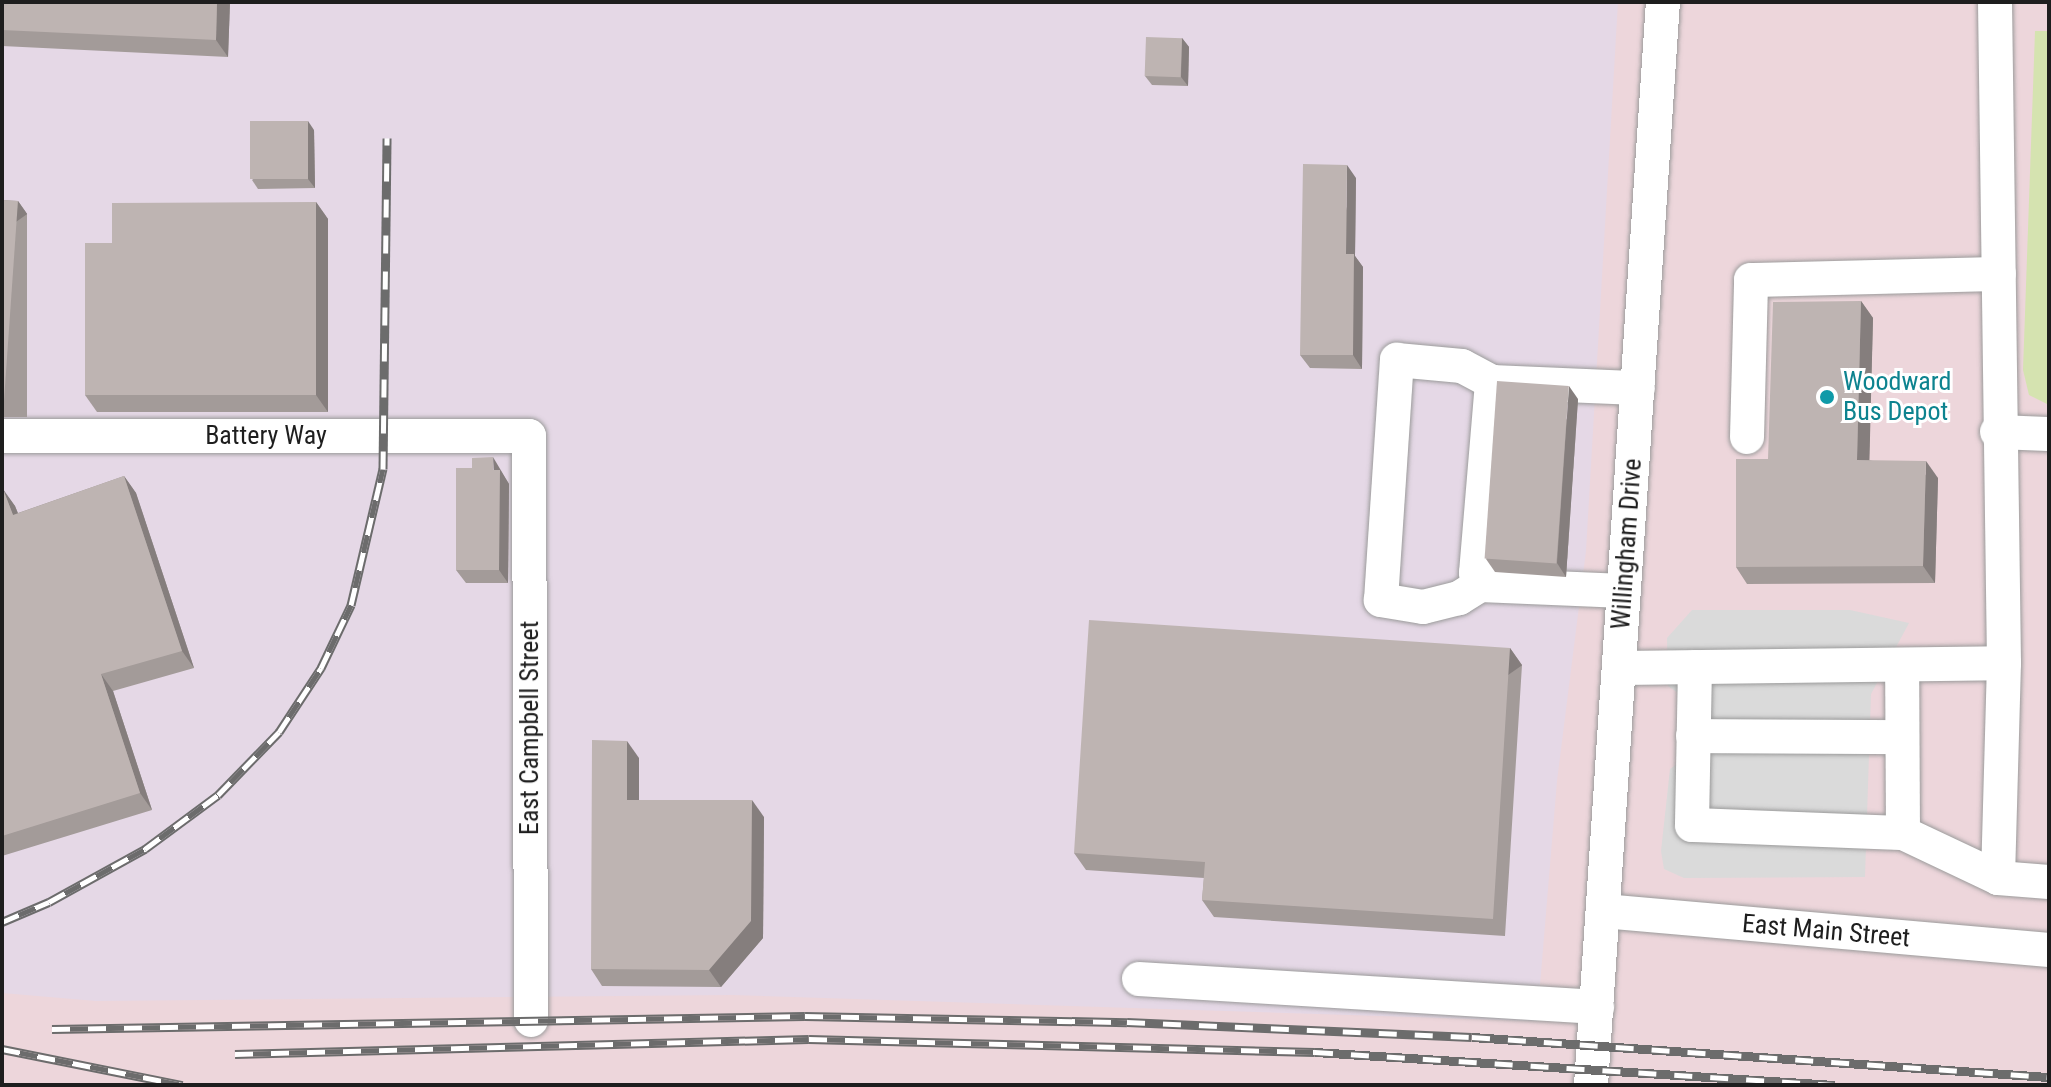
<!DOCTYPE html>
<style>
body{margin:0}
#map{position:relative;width:2051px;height:1087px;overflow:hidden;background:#eee9e5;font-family:"Roboto Condensed",sans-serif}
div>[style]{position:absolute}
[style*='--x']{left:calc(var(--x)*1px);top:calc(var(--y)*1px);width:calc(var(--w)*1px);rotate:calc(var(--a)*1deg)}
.commercial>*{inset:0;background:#edd6db;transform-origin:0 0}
.industrial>*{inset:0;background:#e5d8e6}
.grass>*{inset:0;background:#d5e3b0}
.parking>*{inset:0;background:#dadada}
.roads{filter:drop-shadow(0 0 2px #9b9b9b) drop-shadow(0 0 2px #9b9b9b)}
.minor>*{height:34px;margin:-17px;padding:0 17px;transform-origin:17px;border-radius:17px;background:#fff}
.rail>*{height:9px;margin-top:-4.5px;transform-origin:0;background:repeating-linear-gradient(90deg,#fff 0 18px,#6c6c6c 0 36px);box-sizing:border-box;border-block:2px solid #6c6c6c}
.wall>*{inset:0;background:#a39b99}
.shaded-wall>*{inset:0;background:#857e7d;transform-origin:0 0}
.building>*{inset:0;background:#beb4b2;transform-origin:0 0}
.dots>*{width:22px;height:22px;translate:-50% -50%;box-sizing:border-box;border:4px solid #fff;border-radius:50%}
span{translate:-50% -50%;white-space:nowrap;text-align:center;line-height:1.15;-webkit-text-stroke:6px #fff;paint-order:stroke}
.culture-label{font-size:26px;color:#0d838f}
.left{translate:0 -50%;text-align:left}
.street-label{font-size:26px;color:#1e1e1e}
.frame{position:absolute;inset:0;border:4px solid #1e1e1e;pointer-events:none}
</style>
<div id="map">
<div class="commercial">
<div style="left:2px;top:2px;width:2047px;height:1083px"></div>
</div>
<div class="industrial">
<div style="clip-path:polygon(2px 2px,1618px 2px,1586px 551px,1557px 781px,1537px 1021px,732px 995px,96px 1001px,2px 993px)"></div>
</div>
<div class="grass">
<div style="clip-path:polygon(2035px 31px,2049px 31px,2049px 405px,2029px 395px,2023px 370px)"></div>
</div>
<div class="parking">
<div style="clip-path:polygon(1692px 610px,1850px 610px,1909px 623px,1871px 694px,1865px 877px,1684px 878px,1664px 869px,1661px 851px,1670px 769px,1677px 764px,1681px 695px,1668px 686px,1667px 638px)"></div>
</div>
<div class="roads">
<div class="minor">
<div style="--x:1995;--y:2;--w:661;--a:89.22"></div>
<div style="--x:2004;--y:663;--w:215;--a:91.6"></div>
<div style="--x:1997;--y:432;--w:52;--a:2.2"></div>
<div style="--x:2;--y:436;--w:527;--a:0"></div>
<div style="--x:529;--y:436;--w:584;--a:89.8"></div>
<div style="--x:1747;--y:437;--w:157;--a:-88.5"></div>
<div style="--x:1751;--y:280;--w:248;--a:-1.4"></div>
<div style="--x:1480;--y:585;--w:13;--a:-108"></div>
<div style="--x:1476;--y:573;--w:192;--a:-85.2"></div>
<div style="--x:1624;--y:591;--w:144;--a:-177.6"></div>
<div style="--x:1480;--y:585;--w:25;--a:148"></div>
<div style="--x:1459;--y:598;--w:37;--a:166"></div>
<div style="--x:1423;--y:607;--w:43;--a:-170.5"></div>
<div style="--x:1381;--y:600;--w:241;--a:-86.2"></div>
<div style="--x:1397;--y:360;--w:65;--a:5.3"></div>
<div style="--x:1462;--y:366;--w:34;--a:28"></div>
<div style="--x:1492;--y:382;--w:146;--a:2.4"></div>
<div style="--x:1695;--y:667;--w:158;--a:91.1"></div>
<div style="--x:1692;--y:825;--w:211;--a:2.2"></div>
<div style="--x:1903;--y:833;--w:168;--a:-90.3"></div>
<div style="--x:1619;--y:668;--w:385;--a:-0.7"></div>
<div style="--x:1693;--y:736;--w:209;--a:0.3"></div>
<div style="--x:1903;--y:833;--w:105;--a:25.3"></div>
<div style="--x:1998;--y:878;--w:51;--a:4.5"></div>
<div style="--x:1603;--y:911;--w:448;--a:5"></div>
<div style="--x:1139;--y:979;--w:459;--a:3.5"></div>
<div style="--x:1591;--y:1085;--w:1085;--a:-86.2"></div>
</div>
</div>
<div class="rail">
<div style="--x:2;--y:922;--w:51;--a:-23.1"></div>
<div style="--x:49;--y:902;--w:110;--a:-28.9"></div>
<div style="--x:145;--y:849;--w:91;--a:-36.5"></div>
<div style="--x:218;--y:795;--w:88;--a:-45.9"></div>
<div style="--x:279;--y:732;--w:77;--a:-56.7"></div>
<div style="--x:321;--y:668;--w:70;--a:-64.5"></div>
<div style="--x:351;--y:605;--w:140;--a:-76.8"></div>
<div style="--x:383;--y:469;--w:331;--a:-89.3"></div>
<div style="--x:52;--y:1029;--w:753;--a:-0.99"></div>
<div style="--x:805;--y:1016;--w:322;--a:1.1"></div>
<div style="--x:1127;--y:1022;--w:345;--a:2.5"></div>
<div style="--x:1472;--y:1037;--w:578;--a:3.97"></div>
<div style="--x:2;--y:1049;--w:184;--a:11.3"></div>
<div style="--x:235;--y:1054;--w:574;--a:-1.5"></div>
<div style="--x:809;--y:1039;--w:506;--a:1.47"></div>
<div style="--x:1315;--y:1052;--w:521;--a:3.63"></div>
</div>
<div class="wall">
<div style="clip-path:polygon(2px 2px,230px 2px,228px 57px,2px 46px)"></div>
<div style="clip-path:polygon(1182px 38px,1189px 47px,1188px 86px,1152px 85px,1145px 76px)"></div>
<div style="clip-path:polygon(314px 130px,315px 188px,258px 189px,252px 180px)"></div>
<div style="clip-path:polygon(1356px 178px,1355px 256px,1363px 267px,1362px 369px,1310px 368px,1300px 355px)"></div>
<div style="clip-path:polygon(2px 200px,18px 201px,27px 214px,27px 417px,2px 417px)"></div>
<div style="clip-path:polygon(316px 202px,328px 219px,328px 412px,97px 412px,85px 395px,112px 243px)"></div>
<div style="clip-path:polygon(1861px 301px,1873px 318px,1869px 460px,1938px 478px,1935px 583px,1747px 584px,1736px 567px,1768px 459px)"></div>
<div style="clip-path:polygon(1578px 399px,1566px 577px,1495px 572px,1486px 559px)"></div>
<div style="clip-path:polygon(502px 471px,502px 473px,509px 484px,508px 583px,466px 583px,456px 570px)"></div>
<div style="clip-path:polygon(124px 476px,136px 493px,194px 668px,113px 691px,152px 810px,2px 856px,2px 489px,15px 506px,18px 513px)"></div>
<div style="clip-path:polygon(1510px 648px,1522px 665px,1505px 936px,1214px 917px,1202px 900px,1204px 878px,1086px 870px,1074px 853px)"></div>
<div style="clip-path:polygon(639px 758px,639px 800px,764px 817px,763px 938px,721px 987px,602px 986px,591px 969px)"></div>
</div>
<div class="shaded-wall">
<div style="clip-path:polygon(217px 2px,230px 2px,228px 57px,216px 40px)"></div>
<div style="clip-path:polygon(1182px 38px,1189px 47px,1188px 86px,1181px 77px)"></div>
<div style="clip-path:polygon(308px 121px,314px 130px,315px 188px,308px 179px)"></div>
<div style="clip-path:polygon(1347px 165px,1356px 178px,1355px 256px,1363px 267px,1362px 369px,1353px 355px,1346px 254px)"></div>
<div style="left:18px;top:201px;width:16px;height:203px;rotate:55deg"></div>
<div style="clip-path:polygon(316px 202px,328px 219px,328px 412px,316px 395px)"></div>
<div style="clip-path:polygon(1861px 301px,1873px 318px,1869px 477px,1857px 460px)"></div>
<div style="clip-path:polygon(1569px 386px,1578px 399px,1566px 577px,1557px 563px)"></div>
<div style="clip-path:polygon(493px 457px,509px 484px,508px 583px,499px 570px)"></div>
<div style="clip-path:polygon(1926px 461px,1938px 478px,1935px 583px,1923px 566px)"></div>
<div style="clip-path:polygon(124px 476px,136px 493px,194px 668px,182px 651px)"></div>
<div style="clip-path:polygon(3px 489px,15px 506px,25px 532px,13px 515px)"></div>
<div style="left:1510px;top:648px;width:21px;height:272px;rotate:55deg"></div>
<div style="clip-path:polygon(101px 674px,113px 691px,152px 810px,140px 793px)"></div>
<div style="clip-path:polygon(627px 741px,639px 758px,639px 817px,627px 800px)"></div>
<div style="clip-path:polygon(752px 800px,764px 817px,763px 938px,721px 987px,709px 970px)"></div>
</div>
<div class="building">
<div style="clip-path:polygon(2px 2px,217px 2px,216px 40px,2px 30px)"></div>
<div style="left:1146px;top:37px;width:36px;height:39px;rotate:2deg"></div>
<div style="left:308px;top:121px;width:58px;height:58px;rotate:90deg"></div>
<div style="clip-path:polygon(1303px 164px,1347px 165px,1346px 254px,1354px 254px,1353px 355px,1300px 355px)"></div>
<div style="left:2px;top:200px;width:16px;height:204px;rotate:4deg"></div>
<div style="clip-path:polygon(316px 202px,316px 395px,85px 395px,85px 243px,112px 243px,112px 203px)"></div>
<div style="clip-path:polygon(1861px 301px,1857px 460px,1926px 461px,1923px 566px,1736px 567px,1736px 459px,1768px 459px,1773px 302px)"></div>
<div style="left:1497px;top:381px;width:72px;height:178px;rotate:4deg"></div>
<div style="clip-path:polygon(493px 457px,493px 470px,500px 470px,499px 570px,456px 570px,456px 468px,472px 468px,472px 458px)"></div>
<div style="clip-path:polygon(124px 476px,182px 651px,101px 674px,140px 793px,2px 836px,2px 489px,3px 489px,13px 515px)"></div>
<div style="clip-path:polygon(1089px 620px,1510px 648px,1493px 919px,1202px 900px,1205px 862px,1074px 853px)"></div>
<div style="clip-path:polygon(592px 740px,627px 741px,627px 800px,752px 800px,751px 921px,709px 970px,591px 969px)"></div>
</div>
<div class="dots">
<div style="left:1827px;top:397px;background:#0f9aa8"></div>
</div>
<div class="culture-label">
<span class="left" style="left:1843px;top:397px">Woodward<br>Bus Depot</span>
</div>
<div class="street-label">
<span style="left:266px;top:436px">Battery Way</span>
<span style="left:1627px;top:544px;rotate:-86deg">Willingham Drive</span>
<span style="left:530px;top:728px;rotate:-90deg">East Campbell Street</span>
<span style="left:1826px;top:931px;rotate:5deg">East Main Street</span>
</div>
<div class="frame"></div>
</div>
